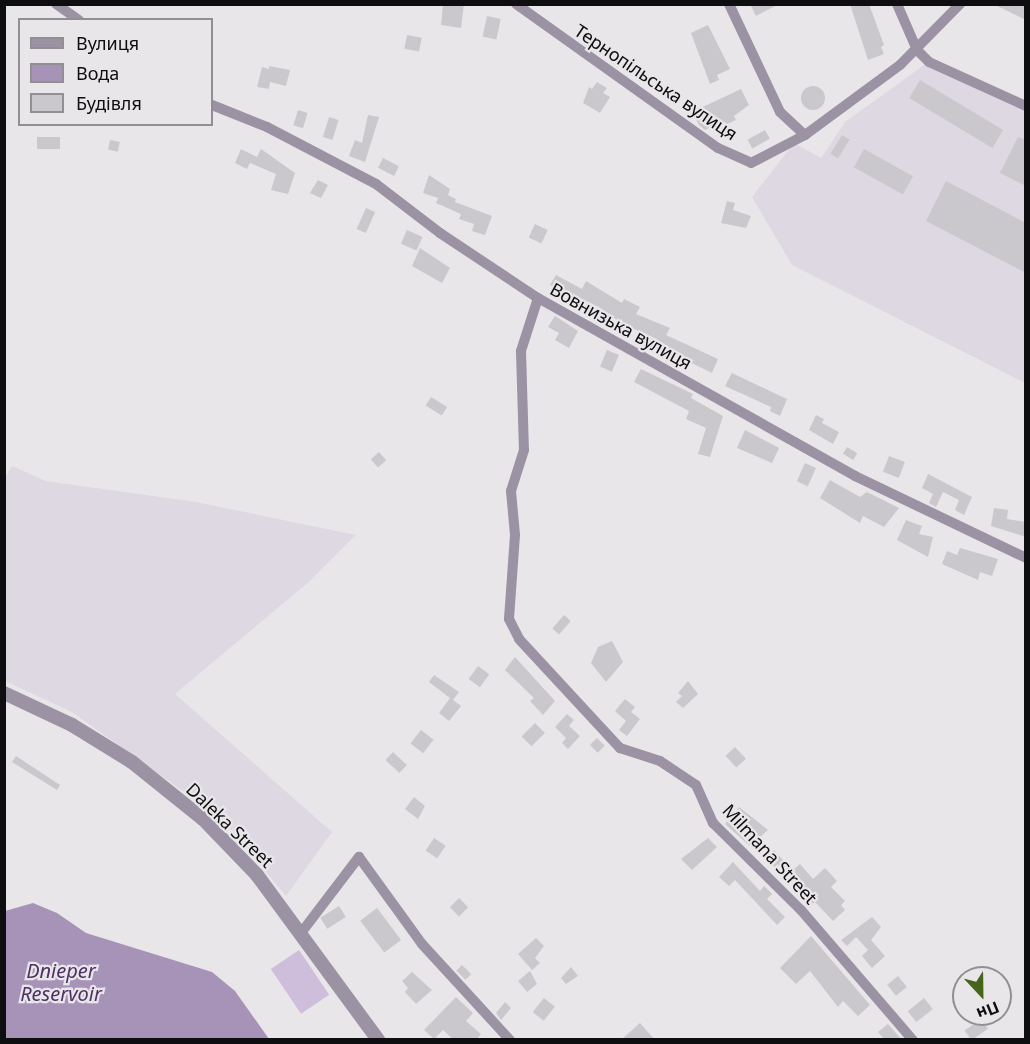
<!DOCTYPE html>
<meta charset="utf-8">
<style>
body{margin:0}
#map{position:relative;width:1030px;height:1044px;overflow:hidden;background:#e9e6ea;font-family:"Noto Sans",sans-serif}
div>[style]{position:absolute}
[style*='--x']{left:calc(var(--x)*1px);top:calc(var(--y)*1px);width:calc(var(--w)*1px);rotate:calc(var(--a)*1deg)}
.built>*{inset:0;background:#ded8e3}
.green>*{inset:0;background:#cebedc;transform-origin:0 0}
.water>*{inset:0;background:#a893b8}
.building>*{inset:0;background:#cac8cc;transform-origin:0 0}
.round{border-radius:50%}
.minor>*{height:10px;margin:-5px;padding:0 5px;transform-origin:5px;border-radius:5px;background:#9b92a3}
.tertiary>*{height:14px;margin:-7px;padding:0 7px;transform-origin:7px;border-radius:7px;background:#9b92a3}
span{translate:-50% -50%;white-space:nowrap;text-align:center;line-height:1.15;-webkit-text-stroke:4.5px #e9e6ea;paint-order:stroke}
.street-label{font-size:18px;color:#0e0d0f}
.water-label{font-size:20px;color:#4e3163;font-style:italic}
.frame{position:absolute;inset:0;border:6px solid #0e0d0f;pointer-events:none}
.legend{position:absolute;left:18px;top:18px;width:195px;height:108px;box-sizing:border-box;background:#e9e6ea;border:2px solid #918f92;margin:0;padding:8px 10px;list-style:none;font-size:18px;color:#0e0d0f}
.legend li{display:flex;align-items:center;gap:12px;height:30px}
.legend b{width:30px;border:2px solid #918f92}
.north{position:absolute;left:952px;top:966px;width:60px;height:60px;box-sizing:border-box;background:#e9e6ea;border:2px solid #918f92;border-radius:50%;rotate:158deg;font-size:16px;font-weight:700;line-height:24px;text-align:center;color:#0e0d0f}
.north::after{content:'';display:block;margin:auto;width:21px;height:27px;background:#45651a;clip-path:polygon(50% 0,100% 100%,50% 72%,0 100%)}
</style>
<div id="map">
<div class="built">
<div style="clip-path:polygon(924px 65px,1025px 107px,1025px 383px,792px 265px,752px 197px,794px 143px,821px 158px,845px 122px)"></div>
<div style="clip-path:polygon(12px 466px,46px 481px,196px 502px,356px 535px,310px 581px,175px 694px,332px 832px,286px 896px,222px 819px,72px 712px,5px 681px,4px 479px)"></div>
</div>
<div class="green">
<div style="left:299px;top:950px;width:54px;height:34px;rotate:56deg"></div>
</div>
<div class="water">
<div style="clip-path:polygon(33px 903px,57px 913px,86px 933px,212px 972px,235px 991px,269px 1039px,5px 1039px,5px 911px)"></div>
</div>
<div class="building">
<div style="clip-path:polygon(443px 4px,464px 4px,461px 28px,441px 25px)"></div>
<div style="clip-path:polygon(750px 4px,779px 4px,756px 16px)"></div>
<div style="clip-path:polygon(850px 4px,869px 4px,884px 45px,881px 47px,884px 54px,868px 60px)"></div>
<div style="clip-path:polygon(993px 4px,1026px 4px,1026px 20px)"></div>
<div style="left:487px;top:16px;width:14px;height:21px;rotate:12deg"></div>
<div style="clip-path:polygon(708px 25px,730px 69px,717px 75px,719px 80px,710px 84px,691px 33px)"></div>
<div style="left:407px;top:35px;width:15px;height:14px;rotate:11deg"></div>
<div style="clip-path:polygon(269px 66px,290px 70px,286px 86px,270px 82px,269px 89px,257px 87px,262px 67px,269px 69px)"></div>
<div style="left:920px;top:80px;width:97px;height:21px;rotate:31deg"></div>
<div style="clip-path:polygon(597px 82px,607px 88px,603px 93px,610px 97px,600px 113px,583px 103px,589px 87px,592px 89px)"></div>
<div class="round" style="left:801px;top:86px;width:24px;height:24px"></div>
<div style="clip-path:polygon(741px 89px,749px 105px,734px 116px,736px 120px,718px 128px,716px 125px,705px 130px,699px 125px,692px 112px)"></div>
<div style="left:298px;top:110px;width:10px;height:16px;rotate:17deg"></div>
<div style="clip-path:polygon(368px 115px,379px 117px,365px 162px,349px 156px,355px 140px,362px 143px)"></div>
<div style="left:329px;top:117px;width:10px;height:21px;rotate:17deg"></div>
<div style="left:765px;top:130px;width:10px;height:20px;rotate:61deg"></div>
<div style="left:842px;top:135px;width:9px;height:22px;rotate:32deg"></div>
<div style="left:60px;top:137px;width:12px;height:23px;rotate:90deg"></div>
<div style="clip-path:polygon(1018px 137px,1026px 140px,1026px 186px,1000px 173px)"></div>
<div style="left:110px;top:140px;width:10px;height:10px;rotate:11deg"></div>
<div style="clip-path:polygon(241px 149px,257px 157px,261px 149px,295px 173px,288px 194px,271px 190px,276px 174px,250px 163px,247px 169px,235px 163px)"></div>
<div style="left:864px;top:149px;width:56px;height:21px;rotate:29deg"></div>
<div style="left:383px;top:158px;width:18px;height:11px;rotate:27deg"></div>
<div style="clip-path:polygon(429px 175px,450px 189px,448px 195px,456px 199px,455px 202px,492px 216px,485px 235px,472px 231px,474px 224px,459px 219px,461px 214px,436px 203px,438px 198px,423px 193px)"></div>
<div style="clip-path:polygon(318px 180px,328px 185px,321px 198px,310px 193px)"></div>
<div style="clip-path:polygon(946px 181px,1026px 223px,1026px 273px,926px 221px)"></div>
<div style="clip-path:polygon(727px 201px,735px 203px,733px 210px,751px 216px,746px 228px,721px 223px)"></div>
<div style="left:366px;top:208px;width:10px;height:23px;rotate:24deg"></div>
<div style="left:535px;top:224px;width:14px;height:15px;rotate:25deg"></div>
<div style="left:407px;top:230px;width:17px;height:15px;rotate:24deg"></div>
<div style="clip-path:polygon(420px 248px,450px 268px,442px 283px,412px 266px)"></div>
<div style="clip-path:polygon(556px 275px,582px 289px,586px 281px,622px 303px,624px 299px,640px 307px,636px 314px,670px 328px,666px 335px,718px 359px,712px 373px,667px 351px,655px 344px,657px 339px,621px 323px,599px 307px,550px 285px)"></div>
<div style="clip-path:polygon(555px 316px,578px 331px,569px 348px,555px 340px,559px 333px,548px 327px)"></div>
<div style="left:607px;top:350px;width:13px;height:18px;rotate:23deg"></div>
<div style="clip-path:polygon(641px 369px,693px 394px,691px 398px,723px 416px,710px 457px,698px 454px,706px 428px,686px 419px,689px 411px,634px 382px)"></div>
<div style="clip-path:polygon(732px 373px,787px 399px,780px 416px,770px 411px,771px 407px,725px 386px)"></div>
<div style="left:431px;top:397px;width:19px;height:10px;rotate:32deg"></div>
<div style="clip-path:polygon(816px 415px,824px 419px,822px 423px,839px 432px,833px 444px,809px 430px)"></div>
<div style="clip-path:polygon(745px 430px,779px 448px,772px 463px,737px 448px)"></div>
<div style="left:847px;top:447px;width:12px;height:8px;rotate:31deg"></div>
<div style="left:379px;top:452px;width:11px;height:11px;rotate:49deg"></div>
<div style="left:889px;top:456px;width:17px;height:17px;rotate:21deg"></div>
<div style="left:805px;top:463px;width:12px;height:20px;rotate:24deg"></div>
<div style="clip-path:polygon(928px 474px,972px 497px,964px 515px,955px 510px,959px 500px,943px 492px,936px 507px,929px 503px,933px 494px,922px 488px)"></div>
<div style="clip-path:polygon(830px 480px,860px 497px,867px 492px,899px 508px,884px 527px,863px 516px,860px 523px,820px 498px)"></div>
<div style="clip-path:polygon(994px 508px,1008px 510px,1007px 519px,1026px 522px,1026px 537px,991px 526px)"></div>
<div style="clip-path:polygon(906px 520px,922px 526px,919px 534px,933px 537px,928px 557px,897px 540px)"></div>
<div style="clip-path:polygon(960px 548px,998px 559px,992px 576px,980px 572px,978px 580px,942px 564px,947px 551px,957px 555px)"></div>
<div style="left:564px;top:615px;width:9px;height:18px;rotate:41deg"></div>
<div style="clip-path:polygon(612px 641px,623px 662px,606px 682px,591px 663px,598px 647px)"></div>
<div style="clip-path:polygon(515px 657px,555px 701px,543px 715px,530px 701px,534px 698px,505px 670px)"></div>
<div style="left:478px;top:666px;width:14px;height:16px;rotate:36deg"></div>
<div style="clip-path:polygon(434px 675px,459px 692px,453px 700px,461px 706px,449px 721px,439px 713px,450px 698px,429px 682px)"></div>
<div style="clip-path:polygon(688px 681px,698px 694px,683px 708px,676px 702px,682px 696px,678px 693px)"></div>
<div style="clip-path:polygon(625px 699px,635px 707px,631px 712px,640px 719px,627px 736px,619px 730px,626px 721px,615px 711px)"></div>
<div style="clip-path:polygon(567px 714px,574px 720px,569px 726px,580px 736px,568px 749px,562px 743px,566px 738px,555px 727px)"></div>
<div style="left:535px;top:723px;width:14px;height:19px;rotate:45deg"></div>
<div style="left:421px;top:730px;width:16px;height:17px;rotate:38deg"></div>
<div style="left:597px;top:738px;width:11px;height:10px;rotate:45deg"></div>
<div style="left:735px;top:747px;width:16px;height:13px;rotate:47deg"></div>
<div style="left:393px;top:752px;width:19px;height:11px;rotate:43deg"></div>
<div style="clip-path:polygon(16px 756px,60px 785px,57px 790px,12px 762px)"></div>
<div style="clip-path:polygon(414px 797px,425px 806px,418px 819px,405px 809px)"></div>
<div style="clip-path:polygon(739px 807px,768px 830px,750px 846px,725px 824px)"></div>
<div style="left:434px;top:838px;width:14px;height:15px;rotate:34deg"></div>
<div style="clip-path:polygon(708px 838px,717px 847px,692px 870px,681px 859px)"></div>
<div style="left:774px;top:850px;width:15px;height:11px;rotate:48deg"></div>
<div style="clip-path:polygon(733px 862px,760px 891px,764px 886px,772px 894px,767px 899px,785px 917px,777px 925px,735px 880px,729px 886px,719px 877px)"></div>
<div style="clip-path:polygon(800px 864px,813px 879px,825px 868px,837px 881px,831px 887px,845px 901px,841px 905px,845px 910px,833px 921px,815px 902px,809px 907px,801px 898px,806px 893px,789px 874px)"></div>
<div style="left:459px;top:898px;width:13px;height:13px;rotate:45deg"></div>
<div style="left:339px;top:906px;width:13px;height:22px;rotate:58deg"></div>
<div style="left:377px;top:908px;width:40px;height:21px;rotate:53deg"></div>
<div style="clip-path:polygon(872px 917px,881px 927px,871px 940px,885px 956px,872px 968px,862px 956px,868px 950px,856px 937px,847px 946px,841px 940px)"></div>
<div style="clip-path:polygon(811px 936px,870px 1005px,858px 1016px,843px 1001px,838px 1007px,810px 971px,796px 984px,780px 968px)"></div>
<div style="clip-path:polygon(536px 938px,544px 946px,535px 958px,540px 963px,532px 970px,518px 954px)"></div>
<div style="left:462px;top:965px;width:13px;height:8px;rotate:45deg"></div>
<div style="clip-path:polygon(571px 967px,578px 976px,566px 984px,561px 978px)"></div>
<div style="clip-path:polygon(530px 971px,537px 984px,527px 992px,518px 981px)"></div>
<div style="clip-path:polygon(412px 972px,432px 990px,416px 1004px,405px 992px,408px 988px,402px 981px)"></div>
<div style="left:898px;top:976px;width:14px;height:14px;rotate:51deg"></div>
<div style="clip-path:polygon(456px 997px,473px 1013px,466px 1021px,481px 1034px,476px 1040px,454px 1040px,443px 1030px,434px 1039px,424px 1030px)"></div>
<div style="left:544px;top:998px;width:14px;height:18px;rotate:39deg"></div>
<div style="left:924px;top:998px;width:14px;height:21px;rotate:51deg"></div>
<div style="clip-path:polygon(505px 1002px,511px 1008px,501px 1020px,496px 1013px)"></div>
<div style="left:981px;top:1019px;width:12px;height:20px;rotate:55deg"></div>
<div style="clip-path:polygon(640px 1023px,655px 1040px,621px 1040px)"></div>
<div style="clip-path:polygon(888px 1024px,902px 1040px,885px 1040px,878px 1032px)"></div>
</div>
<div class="minor">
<div style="--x:56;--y:4;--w:28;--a:35"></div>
<div style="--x:516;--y:4;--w:248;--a:35.5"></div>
<div style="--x:718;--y:148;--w:36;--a:24"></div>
<div style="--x:751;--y:163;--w:61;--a:-27.4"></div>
<div style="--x:805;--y:135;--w:118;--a:-36.4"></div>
<div style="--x:900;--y:65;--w:86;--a:-45.5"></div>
<div style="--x:729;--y:4;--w:119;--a:64.7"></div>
<div style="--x:780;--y:112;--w:34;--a:43"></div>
<div style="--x:897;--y:4;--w:50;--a:66.5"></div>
<div style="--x:917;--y:50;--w:17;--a:45"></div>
<div style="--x:929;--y:62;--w:107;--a:24.4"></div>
<div style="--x:212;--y:105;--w:59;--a:21.8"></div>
<div style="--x:267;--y:127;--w:123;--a:27.6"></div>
<div style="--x:376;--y:184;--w:81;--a:37.4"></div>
<div style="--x:440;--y:233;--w:118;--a:33.6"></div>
<div style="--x:538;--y:298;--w:364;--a:29.3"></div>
<div style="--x:855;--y:476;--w:190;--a:25.6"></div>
<div style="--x:538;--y:298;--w:56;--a:107.8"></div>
<div style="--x:521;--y:351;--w:99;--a:88.3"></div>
<div style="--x:524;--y:450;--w:43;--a:107.6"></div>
<div style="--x:511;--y:491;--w:44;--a:84.8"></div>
<div style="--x:515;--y:535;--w:84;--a:94.1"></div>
<div style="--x:509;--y:619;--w:22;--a:63"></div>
<div style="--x:519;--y:639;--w:149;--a:47.2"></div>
<div style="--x:620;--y:748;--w:42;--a:18"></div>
<div style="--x:660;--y:761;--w:43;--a:33.7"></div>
<div style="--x:696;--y:785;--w:42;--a:65.9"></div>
<div style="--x:713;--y:823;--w:124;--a:44.7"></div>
<div style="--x:801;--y:910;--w:172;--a:49.3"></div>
<div style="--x:301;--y:933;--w:96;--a:-52.7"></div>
<div style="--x:359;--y:857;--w:107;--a:54.1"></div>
<div style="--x:422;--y:944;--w:130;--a:47.5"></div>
</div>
<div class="tertiary">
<div style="--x:4;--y:693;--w:75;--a:25.2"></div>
<div style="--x:72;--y:725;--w:70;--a:31.7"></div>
<div style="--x:132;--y:762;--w:91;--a:38.8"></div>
<div style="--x:203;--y:819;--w:78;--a:46"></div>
<div style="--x:257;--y:875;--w:205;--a:53.7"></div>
</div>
<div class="street-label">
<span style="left:656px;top:82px;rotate:34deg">Тернопільська вулиця</span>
<span style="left:621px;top:326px;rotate:29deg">Вовнизька вулиця</span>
<span style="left:230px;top:825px;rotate:44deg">Daleka Street</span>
<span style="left:770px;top:854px;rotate:47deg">Milmana Street</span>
</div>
<div class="water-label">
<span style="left:61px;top:982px">Dnieper<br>Reservoir</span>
</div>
<div class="frame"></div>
<ul class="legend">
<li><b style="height:8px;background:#9b92a3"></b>Вулиця</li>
<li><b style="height:16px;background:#a893b8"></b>Вода</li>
<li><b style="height:16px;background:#cac8cc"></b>Будівля</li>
</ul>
<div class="north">Пн</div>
</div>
